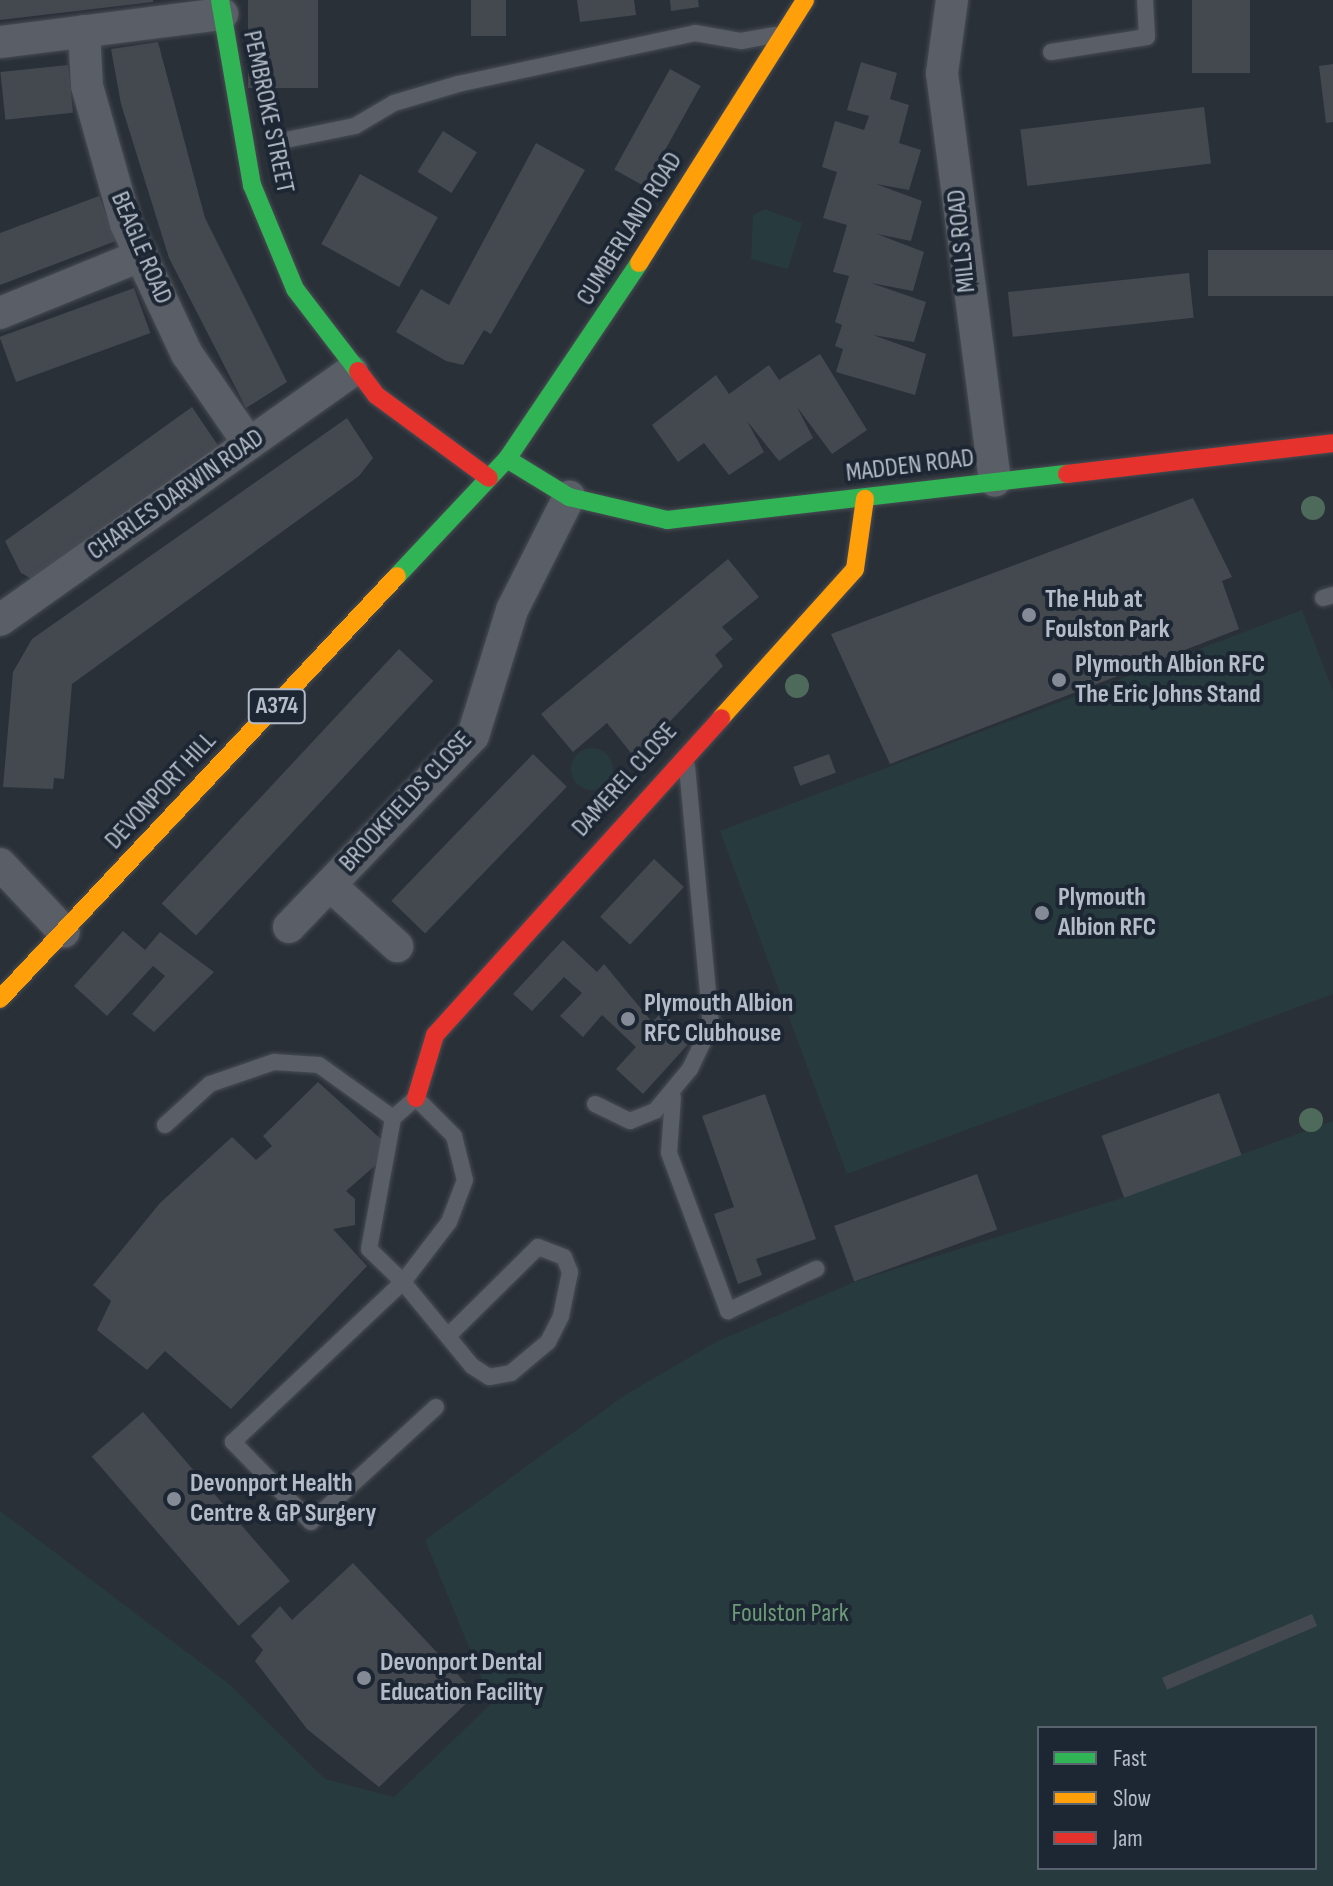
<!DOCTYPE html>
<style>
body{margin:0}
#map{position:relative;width:1333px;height:1886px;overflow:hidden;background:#2a3038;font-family:"Sofia Sans Condensed",sans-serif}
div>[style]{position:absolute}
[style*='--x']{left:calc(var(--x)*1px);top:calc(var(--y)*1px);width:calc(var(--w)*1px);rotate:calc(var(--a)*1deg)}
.green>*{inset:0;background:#273a3e}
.round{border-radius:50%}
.building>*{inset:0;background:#444950;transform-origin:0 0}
.roads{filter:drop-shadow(0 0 2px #484c53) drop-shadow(0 0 2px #484c53)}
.lane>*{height:16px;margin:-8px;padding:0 8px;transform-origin:8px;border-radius:8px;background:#5a5e66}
.street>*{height:32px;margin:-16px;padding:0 16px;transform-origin:16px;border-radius:16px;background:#5a5e66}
.fast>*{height:18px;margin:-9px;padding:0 9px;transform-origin:9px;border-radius:9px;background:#30b455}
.slow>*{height:18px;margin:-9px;padding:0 9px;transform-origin:9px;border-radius:9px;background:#ff9f0a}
.jam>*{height:18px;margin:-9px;padding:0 9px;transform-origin:9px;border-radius:9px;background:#e5322d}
.trees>*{width:24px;height:24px;margin:-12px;border-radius:50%;background:#4e6a5a}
.dots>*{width:22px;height:22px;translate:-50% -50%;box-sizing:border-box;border:4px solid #1d2633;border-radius:50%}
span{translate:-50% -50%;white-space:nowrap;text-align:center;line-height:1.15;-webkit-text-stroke:8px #1d2633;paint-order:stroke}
.shield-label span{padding:2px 6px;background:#1d2633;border:2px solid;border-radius:6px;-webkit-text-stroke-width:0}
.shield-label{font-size:24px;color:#b4bcc9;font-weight:700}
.street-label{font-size:26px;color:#b4bcc9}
.poi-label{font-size:26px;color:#b4bcc9;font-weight:700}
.left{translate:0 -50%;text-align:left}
.park-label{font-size:26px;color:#6b9a76}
.legend{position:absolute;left:1037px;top:1726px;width:280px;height:144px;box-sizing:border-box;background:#1d2633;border:2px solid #59626f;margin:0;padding:10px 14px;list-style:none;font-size:24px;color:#b4bcc9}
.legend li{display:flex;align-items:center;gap:16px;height:40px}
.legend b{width:40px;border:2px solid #59626f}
</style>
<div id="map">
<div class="green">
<div style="clip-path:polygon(765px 209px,802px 223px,788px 269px,751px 259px,753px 215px)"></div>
<div style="clip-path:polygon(1302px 610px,1333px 691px,1333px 994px,847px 1174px,720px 831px)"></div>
<div class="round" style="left:571px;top:748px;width:42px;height:42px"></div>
<div style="clip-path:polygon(evenodd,1333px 1121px,1333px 1886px,0 1886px,0 1511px,229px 1684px,325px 1779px,394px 1797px,492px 1703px,425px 1540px,625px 1395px,716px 1342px,854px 1282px,1125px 1197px,1333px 1121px,1039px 1728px,1315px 1728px,1315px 1868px,1039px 1868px,1039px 1728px)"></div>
</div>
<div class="building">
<div style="clip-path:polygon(0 0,153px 0,153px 2px,0 20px)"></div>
<div style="left:248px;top:0;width:70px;height:88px"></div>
<div style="left:471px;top:0;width:35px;height:36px"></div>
<div style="clip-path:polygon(577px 0,634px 0,636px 15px,580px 22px)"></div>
<div style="clip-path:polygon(670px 0,698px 0,699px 7px,671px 11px)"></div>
<div style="left:1192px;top:0;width:58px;height:73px"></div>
<div style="clip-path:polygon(158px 42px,205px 218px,287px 382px,246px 408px,169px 258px,121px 104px,111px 49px)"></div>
<div style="clip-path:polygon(861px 62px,897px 73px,890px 99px,909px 105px,899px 143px,921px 150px,909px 190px,876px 184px,922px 201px,911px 241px,877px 234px,924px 252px,913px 291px,871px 283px,926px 302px,914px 342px,873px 335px,926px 354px,915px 395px,836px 372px,843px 349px,835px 346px,842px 325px,835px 322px,849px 276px,833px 272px,847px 225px,823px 218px,837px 172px,822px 167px,835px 121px,864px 130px,869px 116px,847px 110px)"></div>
<div style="clip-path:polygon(1333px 64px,1333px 122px,1326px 123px,1319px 66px)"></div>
<div style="left:68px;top:65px;width:48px;height:68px;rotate:84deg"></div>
<div style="left:670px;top:69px;width:35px;height:115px;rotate:29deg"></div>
<div style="left:1204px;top:107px;width:57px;height:185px;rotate:83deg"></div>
<div style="left:443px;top:131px;width:40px;height:48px;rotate:32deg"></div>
<div style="clip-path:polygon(536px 143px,585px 170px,491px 334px,484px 330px,463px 365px,446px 361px,396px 332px,421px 289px,449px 305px)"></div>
<div style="left:360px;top:174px;width:89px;height:80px;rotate:29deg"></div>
<div style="clip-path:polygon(99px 196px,116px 241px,0 285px,0 233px)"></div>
<div style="left:1333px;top:250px;width:46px;height:125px;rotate:90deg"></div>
<div style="left:1189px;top:273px;width:45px;height:182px;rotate:84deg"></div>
<div style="left:134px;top:288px;width:48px;height:143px;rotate:70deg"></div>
<div style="clip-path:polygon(820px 354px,867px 430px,832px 454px,797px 407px,813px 438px,779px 461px,747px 421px,764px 452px,729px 475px,704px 443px,678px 462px,652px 425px,716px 375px,729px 394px,769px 365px,779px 380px)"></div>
<div style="clip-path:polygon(192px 407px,219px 447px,34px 580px,21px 573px,5px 541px)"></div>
<div style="clip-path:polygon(347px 418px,373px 458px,359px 476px,72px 684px,64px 779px,54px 778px,53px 789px,3px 787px,13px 672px,32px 639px)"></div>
<div style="clip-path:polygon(1193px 498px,1232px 577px,1222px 581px,1239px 629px,890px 764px,831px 634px)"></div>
<div style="clip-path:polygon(728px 559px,759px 597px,722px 627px,733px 639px,715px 655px,723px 666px,635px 758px,607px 723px,573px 752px,541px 714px)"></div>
<div style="left:399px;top:649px;width:47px;height:348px;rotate:43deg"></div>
<div style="left:533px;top:754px;width:47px;height:204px;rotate:44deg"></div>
<div style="left:829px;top:754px;width:20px;height:38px;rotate:70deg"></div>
<div style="left:654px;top:859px;width:41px;height:79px;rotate:43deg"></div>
<div style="clip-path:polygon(123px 931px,145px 950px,160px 932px,214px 972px,154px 1032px,132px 1014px,165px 976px,153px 966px,107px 1016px,74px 986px)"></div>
<div style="clip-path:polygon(563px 940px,597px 972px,604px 964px,652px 1022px,662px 1012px,692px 1040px,643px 1094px,616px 1069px,636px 1047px,602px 1015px,583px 1037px,560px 1016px,582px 993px,564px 977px,532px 1011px,513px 994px)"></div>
<div style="clip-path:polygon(318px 1082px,393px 1150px,346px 1191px,355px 1199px,355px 1225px,333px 1229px,367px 1266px,231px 1409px,165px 1351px,147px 1370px,97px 1330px,111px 1301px,93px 1285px,160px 1203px,232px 1137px,256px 1160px,272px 1146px,263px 1136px)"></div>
<div style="left:1219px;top:1093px;width:66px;height:125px;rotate:70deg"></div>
<div style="clip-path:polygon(765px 1094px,816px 1239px,756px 1259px,762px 1275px,738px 1284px,714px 1214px,734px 1207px,702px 1116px)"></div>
<div style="left:977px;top:1174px;width:59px;height:152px;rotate:70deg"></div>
<div style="left:143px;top:1412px;width:224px;height:68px;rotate:49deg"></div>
<div style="clip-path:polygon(353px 1563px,476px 1694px,379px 1787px,307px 1729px,255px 1661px,263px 1650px,251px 1636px,280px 1606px,292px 1620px)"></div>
<div style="left:1312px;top:1614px;width:13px;height:163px;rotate:67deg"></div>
</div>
<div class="roads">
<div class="lane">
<div style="--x:1051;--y:52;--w:97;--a:-8.9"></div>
<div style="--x:1147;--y:37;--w:37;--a:-93"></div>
<div style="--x:281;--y:141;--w:76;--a:-11.5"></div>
<div style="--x:355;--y:126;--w:45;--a:-30.5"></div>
<div style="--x:394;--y:103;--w:67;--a:-16.5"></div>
<div style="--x:458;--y:84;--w:242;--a:-12.1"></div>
<div style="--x:695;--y:33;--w:47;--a:9.9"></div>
<div style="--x:741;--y:41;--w:35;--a:-10"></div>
<div style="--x:1323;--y:598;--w:10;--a:-17"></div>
<div style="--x:673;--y:1097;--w:56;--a:94.1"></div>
<div style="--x:669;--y:1153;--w:169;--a:69.5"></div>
<div style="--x:728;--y:1311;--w:98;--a:-25.5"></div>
<div style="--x:416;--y:1098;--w:54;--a:45"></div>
<div style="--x:454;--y:1136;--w:45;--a:76"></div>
<div style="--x:465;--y:1180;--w:45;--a:110.9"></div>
<div style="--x:449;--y:1222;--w:76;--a:127.5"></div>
<div style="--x:403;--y:1282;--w:47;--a:-135.9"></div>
<div style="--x:369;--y:1249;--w:133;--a:-79.6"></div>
<div style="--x:393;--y:1118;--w:30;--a:-41"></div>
<div style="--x:595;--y:1104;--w:39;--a:26"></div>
<div style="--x:630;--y:1121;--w:27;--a:-22"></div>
<div style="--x:655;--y:1111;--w:55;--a:-50.2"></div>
<div style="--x:690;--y:1069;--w:49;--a:-64.5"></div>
<div style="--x:711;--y:1025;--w:259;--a:-95.3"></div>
<div style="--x:165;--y:1125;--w:61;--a:-42.3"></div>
<div style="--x:210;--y:1084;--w:68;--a:-19"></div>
<div style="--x:274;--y:1062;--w:45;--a:3.8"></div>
<div style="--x:319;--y:1065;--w:91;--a:35.6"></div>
<div style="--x:436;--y:1407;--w:170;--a:137.4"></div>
<div style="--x:311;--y:1522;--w:112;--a:-134.3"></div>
<div style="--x:233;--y:1442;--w:233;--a:-43.3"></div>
<div style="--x:403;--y:1282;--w:109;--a:50.6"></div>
<div style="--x:472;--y:1366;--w:20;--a:33"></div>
<div style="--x:489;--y:1377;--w:22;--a:-10"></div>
<div style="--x:511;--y:1373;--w:48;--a:-40"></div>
<div style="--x:548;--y:1342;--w:29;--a:-63"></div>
<div style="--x:561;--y:1316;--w:45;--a:-78.4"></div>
<div style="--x:570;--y:1272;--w:16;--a:-112"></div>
<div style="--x:564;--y:1257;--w:28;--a:-159"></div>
<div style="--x:538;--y:1247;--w:125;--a:135.3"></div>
</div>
<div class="street">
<div style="--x:952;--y:0;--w:74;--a:97.8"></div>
<div style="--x:942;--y:73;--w:411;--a:82.6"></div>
<div style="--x:84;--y:31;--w:55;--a:86.9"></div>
<div style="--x:87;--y:86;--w:143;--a:74.2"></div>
<div style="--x:126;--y:224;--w:144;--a:64.9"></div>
<div style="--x:187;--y:354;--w:109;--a:55.4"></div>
<div style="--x:0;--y:42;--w:224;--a:-7.2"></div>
<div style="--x:0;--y:313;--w:153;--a:-22.2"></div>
<div style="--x:0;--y:620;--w:431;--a:-35.3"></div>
<div style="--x:0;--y:864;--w:93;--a:46.7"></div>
<div style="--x:330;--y:885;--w:91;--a:42.3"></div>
<div style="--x:289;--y:927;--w:265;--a:-46.1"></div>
<div style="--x:473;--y:736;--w:132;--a:-72.8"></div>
<div style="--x:512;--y:610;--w:127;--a:-63.2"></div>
</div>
<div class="fast">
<div style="--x:220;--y:0;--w:188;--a:80.2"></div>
<div style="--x:252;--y:185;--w:113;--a:67.5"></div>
<div style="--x:295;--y:289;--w:103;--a:52.5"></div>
<div style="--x:507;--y:459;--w:73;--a:31.5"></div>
<div style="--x:569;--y:497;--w:101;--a:13.2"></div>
<div style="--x:667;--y:520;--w:403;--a:-6.6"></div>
<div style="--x:397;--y:576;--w:161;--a:-46.8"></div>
<div style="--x:507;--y:459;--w:236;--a:-56"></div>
</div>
<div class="slow">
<div style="--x:639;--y:263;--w:311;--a:-57.7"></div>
<div style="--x:721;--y:718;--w:200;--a:-48"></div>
<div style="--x:855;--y:569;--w:71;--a:-81.9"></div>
<div style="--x:0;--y:999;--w:580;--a:-46.82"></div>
</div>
<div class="jam">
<div style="--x:358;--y:371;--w:30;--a:53"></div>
<div style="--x:376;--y:395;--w:140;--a:36.3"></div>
<div style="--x:1067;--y:474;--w:268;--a:-6.6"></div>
<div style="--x:416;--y:1098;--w:66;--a:-73.2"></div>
<div style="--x:435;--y:1035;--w:427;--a:-47.9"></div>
</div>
</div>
<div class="trees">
<div style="left:1313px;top:508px"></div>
<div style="left:797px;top:686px"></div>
<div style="left:1311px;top:1120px"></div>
</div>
<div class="dots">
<div style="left:1029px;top:615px;background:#848b96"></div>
<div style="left:1059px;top:680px;background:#848b96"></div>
<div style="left:1042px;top:913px;background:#848b96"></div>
<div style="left:628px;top:1019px;background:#848b96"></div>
<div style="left:174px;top:1499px;background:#848b96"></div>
<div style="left:364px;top:1678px;background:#848b96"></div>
</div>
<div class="shield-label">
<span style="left:277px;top:706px">A374</span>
</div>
<div class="street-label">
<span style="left:268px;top:112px;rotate:78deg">PEMBROKE STREET</span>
<span style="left:630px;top:229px;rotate:-58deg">CUMBERLAND ROAD</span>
<span style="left:962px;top:241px;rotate:-96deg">MILLS ROAD</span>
<span style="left:141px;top:248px;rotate:67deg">BEAGLE ROAD</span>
<span style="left:910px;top:466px;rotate:-7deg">MADDEN ROAD</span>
<span style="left:176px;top:495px;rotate:-35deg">CHARLES DARWIN ROAD</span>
<span style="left:625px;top:780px;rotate:-48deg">DAMEREL CLOSE</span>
<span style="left:161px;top:791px;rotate:-47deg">DEVONPORT HILL</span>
<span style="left:406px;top:802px;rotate:-47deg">BROOKFIELDS CLOSE</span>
</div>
<div class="poi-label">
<span class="left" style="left:1045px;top:615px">The Hub at<br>Foulston Park</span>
<span class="left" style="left:1075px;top:680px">Plymouth Albion RFC<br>The Eric Johns Stand</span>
<span class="left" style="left:1058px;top:913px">Plymouth<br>Albion RFC</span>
<span class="left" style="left:644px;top:1019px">Plymouth Albion<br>RFC Clubhouse</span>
<span class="left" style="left:190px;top:1499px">Devonport Health<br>Centre &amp; GP Surgery</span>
<span class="left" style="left:380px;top:1678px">Devonport Dental<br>Education Facility</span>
</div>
<div class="park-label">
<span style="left:790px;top:1614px">Foulston Park</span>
</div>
<ul class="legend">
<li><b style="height:10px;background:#30b455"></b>Fast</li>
<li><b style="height:10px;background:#ff9f0a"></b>Slow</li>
<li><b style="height:10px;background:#e5322d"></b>Jam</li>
</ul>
</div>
